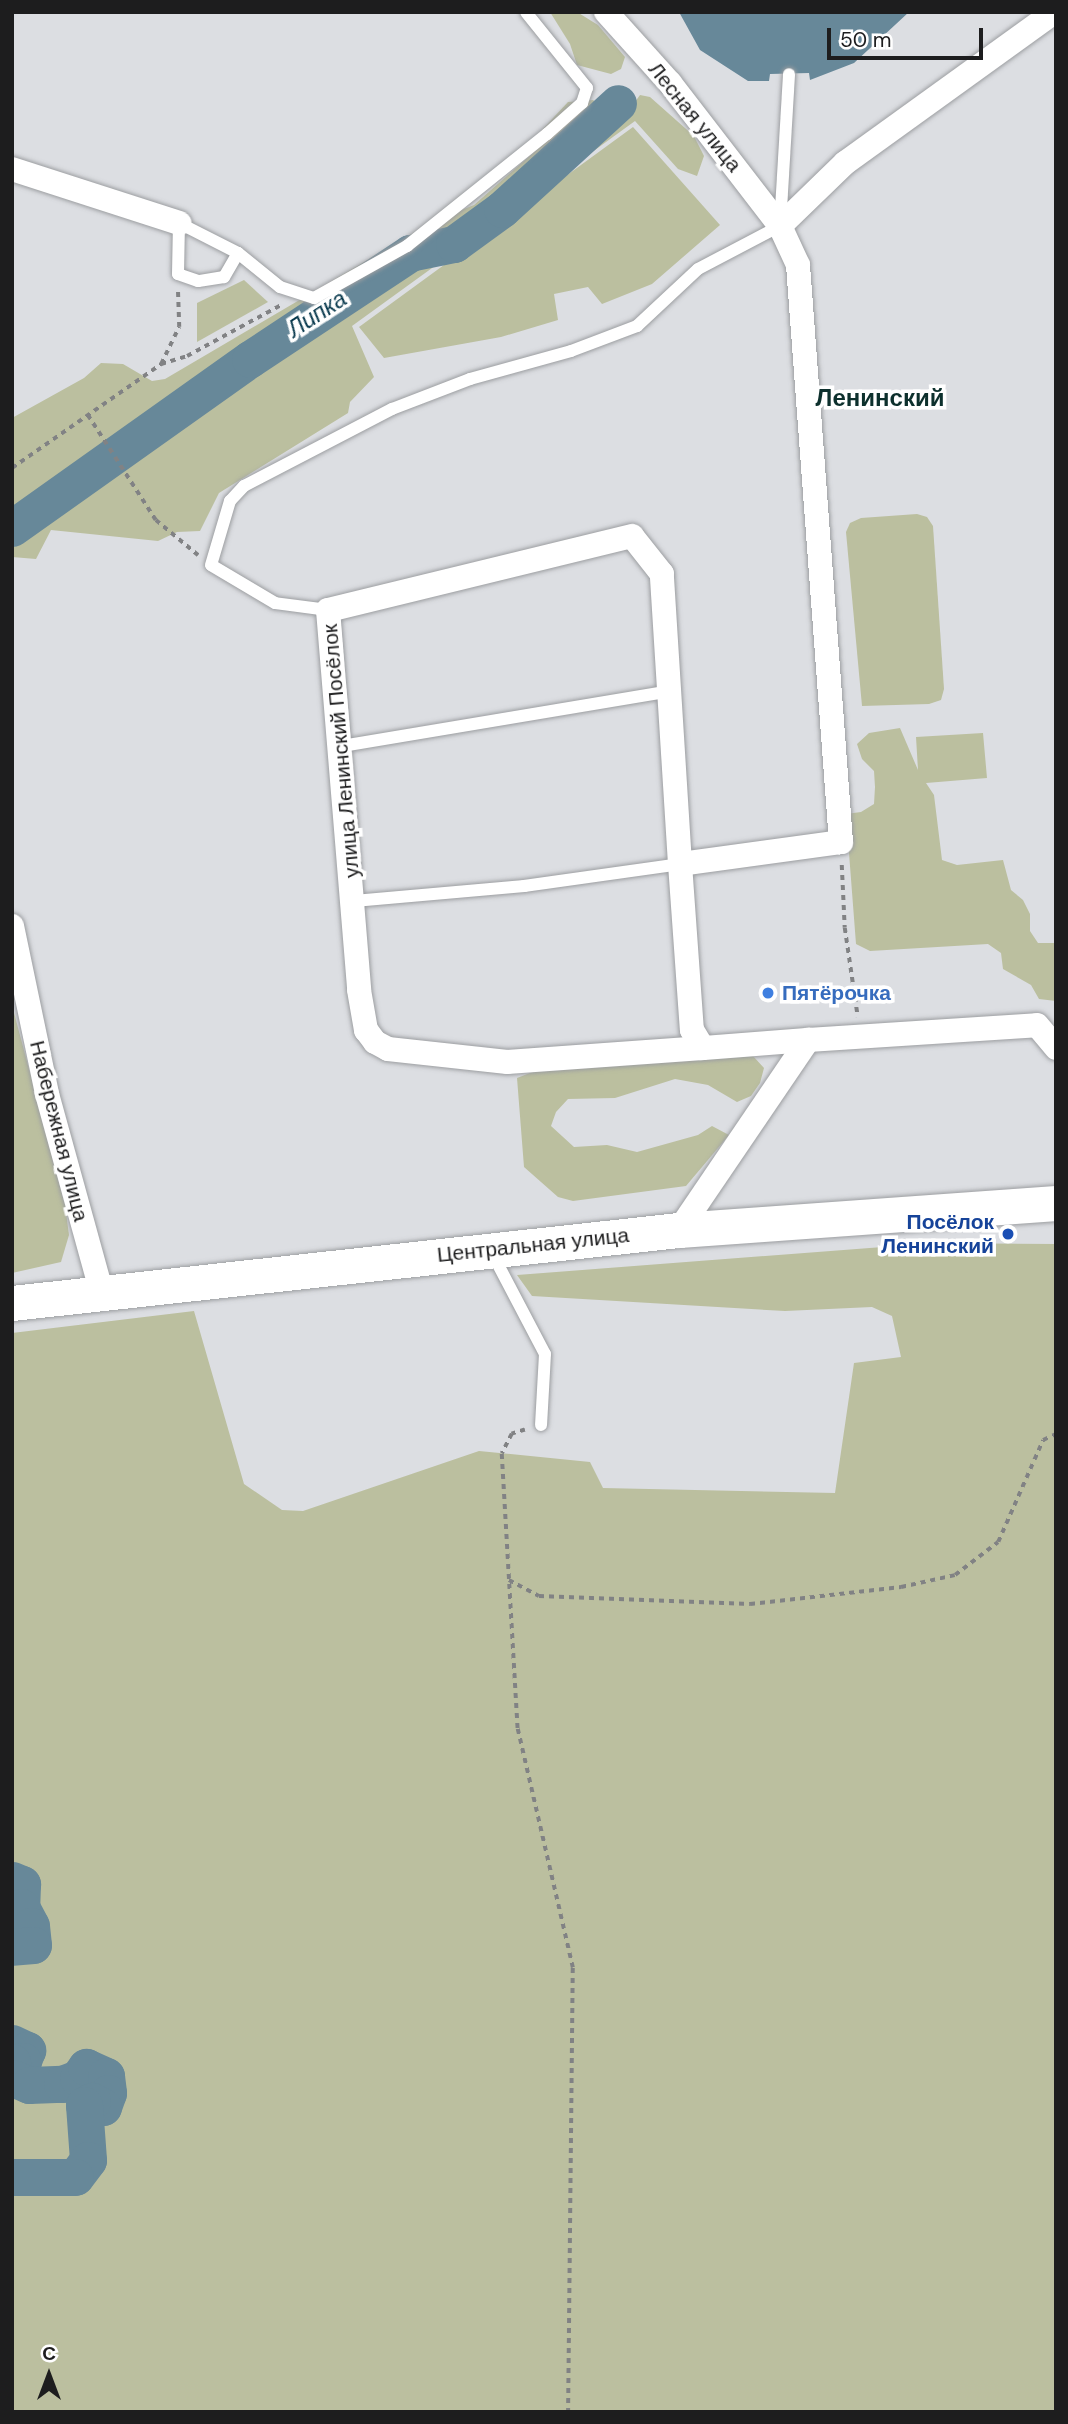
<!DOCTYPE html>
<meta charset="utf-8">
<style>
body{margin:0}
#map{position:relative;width:1068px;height:2424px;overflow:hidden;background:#dcdee2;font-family:"DM Sans",sans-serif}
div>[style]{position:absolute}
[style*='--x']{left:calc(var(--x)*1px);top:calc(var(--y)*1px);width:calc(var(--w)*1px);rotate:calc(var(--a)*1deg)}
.green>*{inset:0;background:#bbbf9f}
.water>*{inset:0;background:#678899}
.river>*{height:37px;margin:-18.5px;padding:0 18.5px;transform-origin:18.5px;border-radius:18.5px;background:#678899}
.path>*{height:3.5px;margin-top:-1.75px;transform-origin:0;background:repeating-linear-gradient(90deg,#818284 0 5px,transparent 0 10px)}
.roads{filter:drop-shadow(0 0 2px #9c9ea1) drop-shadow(0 0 2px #9c9ea1)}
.service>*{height:12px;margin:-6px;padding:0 6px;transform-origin:6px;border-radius:6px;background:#fff}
.minor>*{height:24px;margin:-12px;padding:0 12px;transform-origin:12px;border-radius:12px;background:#fff}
.secondary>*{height:35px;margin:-17.5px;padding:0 17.5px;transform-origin:17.5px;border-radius:17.5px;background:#fff}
.dots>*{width:19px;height:19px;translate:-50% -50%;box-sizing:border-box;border:4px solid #fff;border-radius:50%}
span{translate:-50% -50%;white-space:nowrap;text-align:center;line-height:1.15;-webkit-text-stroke:7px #fff;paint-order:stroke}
.street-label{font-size:21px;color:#1d1d1e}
.shop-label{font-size:21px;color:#366cbe;font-weight:700}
.left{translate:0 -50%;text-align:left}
.transit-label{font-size:21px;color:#164399;font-weight:700}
.right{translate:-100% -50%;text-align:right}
.water-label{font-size:23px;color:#07384c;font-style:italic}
.quarter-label{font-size:24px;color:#0d302d;font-weight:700}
.frame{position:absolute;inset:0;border:14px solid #1d1d1e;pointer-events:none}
.north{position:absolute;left:14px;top:2340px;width:70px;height:70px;-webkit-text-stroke:5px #fff;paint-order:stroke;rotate:0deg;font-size:19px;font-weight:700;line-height:28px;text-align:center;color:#1d1d1e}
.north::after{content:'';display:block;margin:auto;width:24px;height:32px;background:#1d1d1e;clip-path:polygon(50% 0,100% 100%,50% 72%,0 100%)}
.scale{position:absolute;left:827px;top:28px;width:156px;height:32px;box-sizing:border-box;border:4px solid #1d1d1e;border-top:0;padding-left:9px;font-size:21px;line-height:24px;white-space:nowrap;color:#1d1d1e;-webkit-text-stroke:5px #fff;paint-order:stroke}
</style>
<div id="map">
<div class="green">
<div style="clip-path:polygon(550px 12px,577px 12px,598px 25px,625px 57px,621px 69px,611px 74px,577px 65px,570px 44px)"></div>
<div style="clip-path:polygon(640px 95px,650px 97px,694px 136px,704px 156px,697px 176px,678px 169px,635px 121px,352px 326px,374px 377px,350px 402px,348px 413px,219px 493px,200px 531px,177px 532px,158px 541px,51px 530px,36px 559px,12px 557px,12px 418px,84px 378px,101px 363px,123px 364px,152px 381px,165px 379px,432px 222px,474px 205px,533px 153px,540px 132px,568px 102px,593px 100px,617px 118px,627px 113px)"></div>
<div style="clip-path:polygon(633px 127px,720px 225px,652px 284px,602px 304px,588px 287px,554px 294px,558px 320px,501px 337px,384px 358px,359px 327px)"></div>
<div style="clip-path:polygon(244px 280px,268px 302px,197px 342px,197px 303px)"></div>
<div style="clip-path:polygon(917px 514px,927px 517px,933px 526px,944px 689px,941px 700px,929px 704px,862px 706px,846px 532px,850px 523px,861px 518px)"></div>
<div style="clip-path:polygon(900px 728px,918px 770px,916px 737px,983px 733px,987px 778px,926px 783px,934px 795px,942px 860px,957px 865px,1003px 860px,1011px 890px,1023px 900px,1030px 914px,1030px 931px,1038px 943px,1056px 943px,1056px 1001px,1039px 999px,1031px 985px,1003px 969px,1001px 953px,988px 944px,870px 951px,856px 944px,846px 814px,861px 812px,874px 804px,875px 787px,874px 771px,862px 759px,857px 744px,869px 733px)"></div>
<div style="clip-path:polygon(12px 1005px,65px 1205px,69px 1235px,61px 1262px,12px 1273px)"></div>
<div style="clip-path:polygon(753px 1056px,764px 1068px,760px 1083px,751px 1096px,737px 1102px,708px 1085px,675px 1079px,615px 1098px,568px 1099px,556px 1112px,551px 1126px,574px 1147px,607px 1145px,637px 1152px,698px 1135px,712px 1126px,729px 1135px,686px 1186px,573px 1201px,558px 1197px,524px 1167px,517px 1078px,535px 1071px)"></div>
<div style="clip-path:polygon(935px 1243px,1056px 1244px,1056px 2412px,12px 2412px,12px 1333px,194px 1311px,244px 1484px,282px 1510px,303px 1511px,479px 1451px,590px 1462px,603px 1488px,835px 1493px,854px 1363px,901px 1357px,892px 1316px,872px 1307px,785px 1311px,532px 1296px,517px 1275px)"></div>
</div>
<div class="water">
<div style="clip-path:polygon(679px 12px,909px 12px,854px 63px,810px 80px,809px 73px,770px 74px,769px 81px,748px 81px,700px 50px)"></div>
</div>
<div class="river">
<div style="--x:12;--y:528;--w:292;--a:-35.4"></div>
<div style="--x:250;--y:359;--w:192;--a:-33.5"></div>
<div style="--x:410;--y:253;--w:45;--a:-11.6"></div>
<div style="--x:454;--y:244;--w:59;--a:-36.1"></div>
<div style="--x:502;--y:209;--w:157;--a:-42.4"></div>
<div style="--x:12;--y:1880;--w:11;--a:22"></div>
<div style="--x:22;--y:1884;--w:23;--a:92"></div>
<div style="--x:21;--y:1907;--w:21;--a:62"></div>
<div style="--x:31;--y:1926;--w:19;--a:84"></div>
<div style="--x:33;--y:1945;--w:21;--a:175"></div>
<div style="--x:12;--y:2043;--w:17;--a:25"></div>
<div style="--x:27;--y:2050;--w:12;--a:110"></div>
<div style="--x:23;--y:2061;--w:11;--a:175"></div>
<div style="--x:12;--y:2062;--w:16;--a:86"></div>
<div style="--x:13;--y:2078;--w:17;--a:24"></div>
<div style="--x:29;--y:2085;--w:33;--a:-2"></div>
<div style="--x:62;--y:2084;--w:17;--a:-21"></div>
<div style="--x:78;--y:2078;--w:14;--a:-54"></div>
<div style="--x:86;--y:2067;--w:22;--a:24"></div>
<div style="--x:106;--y:2076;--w:17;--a:83"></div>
<div style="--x:108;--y:2093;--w:15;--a:110"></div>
<div style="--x:103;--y:2107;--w:13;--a:-151"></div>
<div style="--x:92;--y:2101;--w:9;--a:153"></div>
<div style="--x:84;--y:2105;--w:55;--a:85.8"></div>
<div style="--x:88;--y:2160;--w:21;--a:127"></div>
<div style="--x:75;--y:2177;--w:63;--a:180"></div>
</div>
<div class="path">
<div style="--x:161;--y:364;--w:27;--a:-17"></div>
<div style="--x:187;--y:356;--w:107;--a:-28.5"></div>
<div style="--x:88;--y:415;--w:125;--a:57.1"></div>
<div style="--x:156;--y:520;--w:55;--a:39.8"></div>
<div style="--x:12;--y:468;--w:182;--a:-34.9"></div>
<div style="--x:161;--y:364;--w:41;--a:-64.1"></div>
<div style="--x:179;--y:327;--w:37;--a:-92"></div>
<div style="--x:842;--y:865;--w:63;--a:87.3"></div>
<div style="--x:845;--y:928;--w:90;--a:81.7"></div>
<div style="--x:525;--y:1430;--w:14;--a:163"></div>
<div style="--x:512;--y:1434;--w:22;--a:117"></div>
<div style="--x:502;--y:1454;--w:275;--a:86.7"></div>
<div style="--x:518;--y:1729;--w:245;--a:77"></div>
<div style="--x:573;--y:1968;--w:444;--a:90.6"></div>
<div style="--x:509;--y:1580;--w:34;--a:28"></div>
<div style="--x:539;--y:1596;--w:211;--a:2.2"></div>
<div style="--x:750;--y:1604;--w:152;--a:-6.4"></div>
<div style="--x:901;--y:1587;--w:55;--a:-12.5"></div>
<div style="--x:955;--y:1575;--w:54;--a:-37.5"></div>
<div style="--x:998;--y:1542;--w:111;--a:-66.2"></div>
<div style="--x:1043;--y:1440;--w:14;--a:-25"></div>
</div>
<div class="roads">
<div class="service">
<div style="--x:179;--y:223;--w:66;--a:27"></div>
<div style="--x:238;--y:253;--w:28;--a:120"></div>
<div style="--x:224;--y:277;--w:26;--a:171"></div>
<div style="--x:198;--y:281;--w:21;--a:-161"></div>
<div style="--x:178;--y:274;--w:51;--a:-88.9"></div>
<div style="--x:238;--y:253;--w:54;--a:39"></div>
<div style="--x:280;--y:287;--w:36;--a:18"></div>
<div style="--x:314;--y:298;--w:107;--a:-29.2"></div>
<div style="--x:407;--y:246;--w:179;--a:-38.7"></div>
<div style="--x:547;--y:134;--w:47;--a:-41.5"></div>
<div style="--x:582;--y:103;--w:16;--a:-72"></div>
<div style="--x:587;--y:88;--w:97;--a:-128.8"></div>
<div style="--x:328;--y:610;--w:53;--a:-172.5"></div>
<div style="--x:275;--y:603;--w:74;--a:-149.3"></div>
<div style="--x:211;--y:565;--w:67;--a:-73.5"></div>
<div style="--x:230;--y:501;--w:21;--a:-47"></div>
<div style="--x:244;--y:486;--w:167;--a:-27.5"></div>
<div style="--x:392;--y:409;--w:84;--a:-21"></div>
<div style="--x:470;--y:379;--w:105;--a:-15.5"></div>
<div style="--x:571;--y:351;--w:71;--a:-20.7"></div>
<div style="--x:637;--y:326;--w:83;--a:-43.1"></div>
<div style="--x:698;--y:269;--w:93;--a:-27.7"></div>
<div style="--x:780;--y:226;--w:152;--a:-86.6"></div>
<div style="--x:342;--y:746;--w:332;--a:-9.5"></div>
<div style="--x:354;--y:901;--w:171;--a:-5"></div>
<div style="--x:524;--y:886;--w:158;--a:-8"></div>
<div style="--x:492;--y:1253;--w:114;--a:62.3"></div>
<div style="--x:545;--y:1354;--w:71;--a:93.2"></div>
</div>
<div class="minor">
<div style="--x:606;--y:12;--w:96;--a:48"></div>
<div style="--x:670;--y:83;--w:180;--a:52.4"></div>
<div style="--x:780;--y:226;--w:43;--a:65.2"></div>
<div style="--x:798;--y:265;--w:579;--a:85.74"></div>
<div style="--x:841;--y:842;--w:162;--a:172.2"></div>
<div style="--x:680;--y:864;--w:166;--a:85.9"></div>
<div style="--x:692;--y:1030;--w:21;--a:59"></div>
<div style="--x:703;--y:1048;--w:105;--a:-4.4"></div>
<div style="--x:12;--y:169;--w:176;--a:17.9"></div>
<div style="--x:780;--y:226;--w:91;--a:-44.1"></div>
<div style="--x:845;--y:163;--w:258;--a:-35.8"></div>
<div style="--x:680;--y:864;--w:291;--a:-93.6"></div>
<div style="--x:662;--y:574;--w:48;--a:-128.3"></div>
<div style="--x:632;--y:536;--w:313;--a:166.3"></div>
<div style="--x:328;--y:610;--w:381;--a:85.3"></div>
<div style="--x:359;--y:990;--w:41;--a:80.1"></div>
<div style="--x:366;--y:1030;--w:15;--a:53"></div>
<div style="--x:375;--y:1042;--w:15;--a:28"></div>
<div style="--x:388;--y:1049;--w:120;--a:6.2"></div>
<div style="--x:507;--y:1062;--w:196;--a:-4.1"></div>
<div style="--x:12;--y:926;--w:172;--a:78.2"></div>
<div style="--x:47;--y:1094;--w:206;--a:74.6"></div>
<div style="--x:679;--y:1230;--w:230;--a:-55.8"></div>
<div style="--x:808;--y:1040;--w:229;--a:-3.7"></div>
<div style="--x:1037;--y:1025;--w:30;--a:50"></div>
</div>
<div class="secondary">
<div style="--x:12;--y:1303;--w:671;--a:-6.25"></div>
<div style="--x:679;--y:1230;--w:378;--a:-4.1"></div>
</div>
</div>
<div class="dots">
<div style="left:768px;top:993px;background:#3f7fe0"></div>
<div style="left:1008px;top:1234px;background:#1a4fb4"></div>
</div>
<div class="street-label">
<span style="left:695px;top:117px;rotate:51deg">Лесная улица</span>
<span style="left:341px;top:751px;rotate:-95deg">улица Ленинский Посёлок</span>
<span style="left:59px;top:1131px;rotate:76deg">Набережная улица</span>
<span style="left:533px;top:1245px;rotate:-6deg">Центральная улица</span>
</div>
<div class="shop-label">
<span class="left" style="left:782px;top:993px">Пятёрочка</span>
</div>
<div class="transit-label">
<span class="right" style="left:994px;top:1234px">Посёлок<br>Ленинский</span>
</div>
<div class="water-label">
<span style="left:317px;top:314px;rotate:-33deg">Липка</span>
</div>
<div class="quarter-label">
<span style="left:880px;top:398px">Ленинский</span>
</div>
<div class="frame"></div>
<div class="north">С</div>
<div class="scale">50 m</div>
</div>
